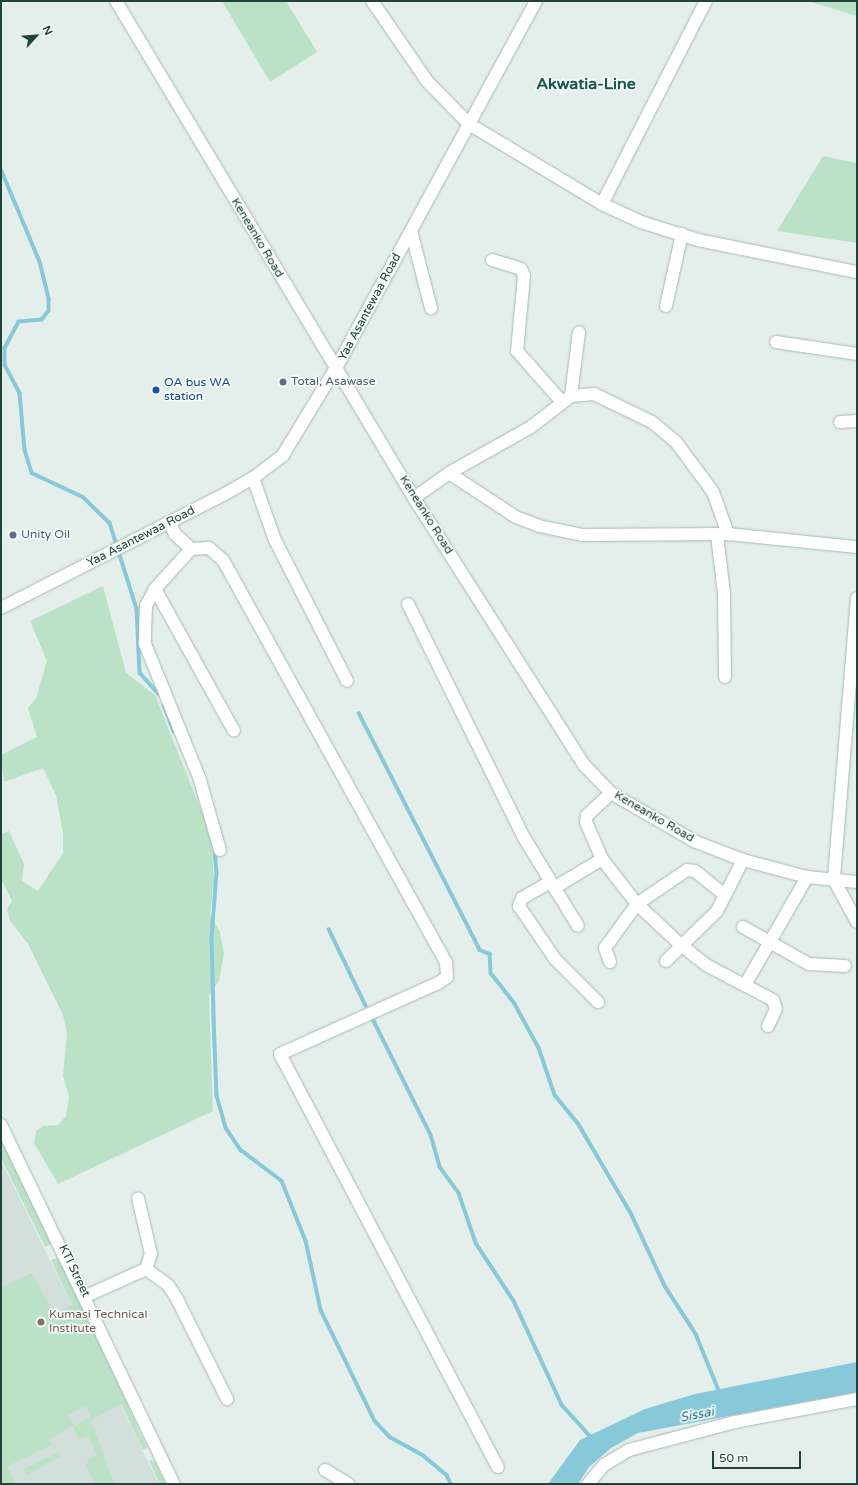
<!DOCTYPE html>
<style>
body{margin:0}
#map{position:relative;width:858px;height:1485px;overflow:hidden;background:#e4efeb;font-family:"Varela Round",sans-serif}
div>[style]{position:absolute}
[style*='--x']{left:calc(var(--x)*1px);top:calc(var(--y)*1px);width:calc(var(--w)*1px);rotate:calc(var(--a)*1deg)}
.built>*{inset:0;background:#d2dfda}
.green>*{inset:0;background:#bbe2c7}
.water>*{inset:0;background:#87c9d9}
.stream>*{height:3.5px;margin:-1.75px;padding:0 1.75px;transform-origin:1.75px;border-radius:1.75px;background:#87c9d9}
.roads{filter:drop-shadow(0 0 1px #a6b8b3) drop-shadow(0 0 1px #a6b8b3)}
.minor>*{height:12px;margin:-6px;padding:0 6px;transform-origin:6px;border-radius:6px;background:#fff}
.dots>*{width:11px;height:11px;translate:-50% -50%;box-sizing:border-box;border:2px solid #f5fbf8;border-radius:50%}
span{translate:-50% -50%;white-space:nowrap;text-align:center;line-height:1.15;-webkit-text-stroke:3.5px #f5fbf8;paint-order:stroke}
.street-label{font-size:12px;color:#21433b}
.service-label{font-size:12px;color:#4e5e75}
.left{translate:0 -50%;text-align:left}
.transit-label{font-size:12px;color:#164399}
.education-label{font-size:12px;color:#785e54}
.water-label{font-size:13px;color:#146e86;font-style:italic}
.district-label{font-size:16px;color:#1b574b;font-weight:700}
.frame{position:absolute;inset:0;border:2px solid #21433b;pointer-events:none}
.north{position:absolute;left:16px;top:16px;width:40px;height:40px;-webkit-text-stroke:3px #f5fbf8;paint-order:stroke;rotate:64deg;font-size:11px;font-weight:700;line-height:16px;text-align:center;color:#21433b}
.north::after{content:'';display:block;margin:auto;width:14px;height:18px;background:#21433b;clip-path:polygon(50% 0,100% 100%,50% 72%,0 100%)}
.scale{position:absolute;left:712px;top:1451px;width:89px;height:18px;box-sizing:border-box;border:2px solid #21433b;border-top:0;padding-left:5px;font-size:12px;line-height:14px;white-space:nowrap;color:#21433b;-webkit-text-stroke:3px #f5fbf8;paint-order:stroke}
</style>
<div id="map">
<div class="built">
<div style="clip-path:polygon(1px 1160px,159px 1484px,1px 1484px)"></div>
</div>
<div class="green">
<div style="clip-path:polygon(222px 1px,286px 1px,317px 52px,270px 82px)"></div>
<div style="clip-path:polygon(808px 1px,857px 1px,857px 16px)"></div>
<div style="clip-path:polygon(823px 156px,857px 163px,857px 243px,777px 231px)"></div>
<div style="clip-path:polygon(103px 586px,126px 673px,155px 695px,211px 835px,214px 879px,210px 914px,220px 932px,224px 953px,219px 981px,209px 995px,213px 1111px,58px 1184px,34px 1143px,36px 1131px,43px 1126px,58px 1125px,66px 1116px,69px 1096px,63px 1076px,67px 1034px,63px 1015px,28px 944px,10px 921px,7px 909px,12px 901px,1px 879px,1px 834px,9px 831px,24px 864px,22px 881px,38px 891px,63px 853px,63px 834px,56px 795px,43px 768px,4px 782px,1px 755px,37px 737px,28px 708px,36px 698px,47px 661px,30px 621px)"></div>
<div style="clip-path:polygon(1px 1132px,52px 1244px,45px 1247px,1px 1158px)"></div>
<div style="clip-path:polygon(evenodd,57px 1258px,62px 1260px,147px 1448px,143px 1450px,121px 1404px,91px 1420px,114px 1484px,95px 1484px,86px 1466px,89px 1459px,97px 1455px,88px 1436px,79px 1439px,73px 1426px,49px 1439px,52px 1445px,8px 1466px,16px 1484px,1px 1484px,1px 1287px,32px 1273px,53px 1313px,72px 1305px,51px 1260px,57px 1258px,86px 1406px,91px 1417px,74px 1426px,68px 1415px,86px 1406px)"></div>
<div style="clip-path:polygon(58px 1452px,60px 1456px,26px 1476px,24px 1469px)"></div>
<div style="clip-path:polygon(151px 1460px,155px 1462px,166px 1484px,160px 1484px,149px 1461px)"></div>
</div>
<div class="water">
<div style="clip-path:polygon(857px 1362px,857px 1392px,638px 1433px,611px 1448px,589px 1467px,578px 1484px,548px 1484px,580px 1440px,645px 1409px,695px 1394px)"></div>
</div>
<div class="stream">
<div style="--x:1;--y:169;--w:101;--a:67.2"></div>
<div style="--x:40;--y:262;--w:38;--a:76"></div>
<div style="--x:49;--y:299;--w:12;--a:90"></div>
<div style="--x:49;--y:311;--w:11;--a:128"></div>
<div style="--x:42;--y:320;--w:23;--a:175"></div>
<div style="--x:19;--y:322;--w:30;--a:118"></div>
<div style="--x:5;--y:348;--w:17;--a:90"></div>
<div style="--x:5;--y:365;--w:32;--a:62"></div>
<div style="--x:20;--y:393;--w:57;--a:85"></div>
<div style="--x:25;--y:450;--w:24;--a:73"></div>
<div style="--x:32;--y:473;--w:56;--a:25.2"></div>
<div style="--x:83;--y:497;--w:37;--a:44"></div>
<div style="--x:110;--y:523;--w:90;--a:72.6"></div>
<div style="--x:137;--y:609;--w:64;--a:87.3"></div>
<div style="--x:140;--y:673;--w:28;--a:48"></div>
<div style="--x:164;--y:705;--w:28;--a:69"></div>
<div style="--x:359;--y:713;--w:255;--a:62.9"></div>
<div style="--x:475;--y:940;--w:11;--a:63"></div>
<div style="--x:480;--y:950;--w:11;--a:22"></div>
<div style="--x:490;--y:954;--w:19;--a:87"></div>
<div style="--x:491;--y:973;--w:39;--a:52"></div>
<div style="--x:515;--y:1004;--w:50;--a:61.4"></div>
<div style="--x:539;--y:1048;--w:50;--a:71.2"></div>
<div style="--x:555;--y:1095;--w:36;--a:51"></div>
<div style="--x:578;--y:1123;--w:104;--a:59.5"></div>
<div style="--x:631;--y:1213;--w:81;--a:65"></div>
<div style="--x:665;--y:1286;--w:57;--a:57.1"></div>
<div style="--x:696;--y:1334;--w:64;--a:67.9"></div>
<div style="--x:215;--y:850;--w:22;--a:85"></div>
<div style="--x:217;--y:872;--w:67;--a:94.3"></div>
<div style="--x:212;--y:939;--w:79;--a:88.5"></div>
<div style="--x:214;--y:1018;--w:78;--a:87.8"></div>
<div style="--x:217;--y:1096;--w:33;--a:74"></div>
<div style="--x:226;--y:1128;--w:27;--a:56"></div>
<div style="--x:241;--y:1150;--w:51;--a:37.1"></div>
<div style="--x:282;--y:1181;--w:65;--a:68.2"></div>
<div style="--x:306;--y:1241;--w:71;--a:77.7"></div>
<div style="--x:321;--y:1310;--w:123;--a:64.1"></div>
<div style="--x:375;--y:1421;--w:22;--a:47"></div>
<div style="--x:390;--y:1437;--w:39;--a:29"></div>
<div style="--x:424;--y:1456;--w:30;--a:40"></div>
<div style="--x:447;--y:1475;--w:10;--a:66"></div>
<div style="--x:329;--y:929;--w:85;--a:64.3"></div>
<div style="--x:372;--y:1017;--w:132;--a:63.4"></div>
<div style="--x:431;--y:1135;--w:33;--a:74"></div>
<div style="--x:440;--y:1167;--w:32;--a:54"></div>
<div style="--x:459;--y:1193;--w:53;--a:71.2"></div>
<div style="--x:476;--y:1243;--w:69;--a:56.8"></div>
<div style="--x:514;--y:1301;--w:115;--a:65.2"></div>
<div style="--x:562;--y:1405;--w:43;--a:47.8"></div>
</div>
<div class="roads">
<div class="minor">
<div style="--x:116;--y:1;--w:579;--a:59.05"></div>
<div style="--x:414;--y:498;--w:318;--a:57.5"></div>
<div style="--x:585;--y:766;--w:37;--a:46"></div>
<div style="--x:611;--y:793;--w:98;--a:30"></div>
<div style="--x:696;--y:842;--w:50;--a:21"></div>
<div style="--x:743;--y:860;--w:66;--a:14.9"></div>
<div style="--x:807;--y:877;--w:50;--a:5.7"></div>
<div style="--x:372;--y:1;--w:97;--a:55.5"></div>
<div style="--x:427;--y:81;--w:60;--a:45.7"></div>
<div style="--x:469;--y:124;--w:155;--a:31"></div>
<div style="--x:602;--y:204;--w:43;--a:24.8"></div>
<div style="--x:641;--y:222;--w:60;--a:17.5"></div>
<div style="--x:698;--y:240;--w:162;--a:11.4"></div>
<div style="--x:602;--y:204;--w:228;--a:-62.9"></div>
<div style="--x:411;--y:231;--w:80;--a:75.4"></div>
<div style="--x:492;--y:260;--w:30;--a:17"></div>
<div style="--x:521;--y:269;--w:8;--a:67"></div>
<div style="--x:524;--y:276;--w:75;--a:95.3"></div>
<div style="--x:517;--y:351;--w:68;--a:48.6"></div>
<div style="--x:666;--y:306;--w:74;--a:-77.5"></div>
<div style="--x:776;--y:342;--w:82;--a:8.4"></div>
<div style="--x:571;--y:396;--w:64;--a:-82.9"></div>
<div style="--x:840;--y:422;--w:17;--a:-3"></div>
<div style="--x:449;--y:473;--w:94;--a:-29.3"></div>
<div style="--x:531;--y:427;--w:51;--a:-37.8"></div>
<div style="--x:571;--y:396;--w:23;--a:-5"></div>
<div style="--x:594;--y:394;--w:64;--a:25.8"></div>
<div style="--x:652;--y:422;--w:31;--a:40"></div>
<div style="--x:676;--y:442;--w:62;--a:53.5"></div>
<div style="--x:713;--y:492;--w:45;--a:70.3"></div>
<div style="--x:253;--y:478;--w:66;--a:70.5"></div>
<div style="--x:275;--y:540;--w:158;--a:62.9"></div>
<div style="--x:414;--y:498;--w:43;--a:-35.5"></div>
<div style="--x:449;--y:473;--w:80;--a:33.3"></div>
<div style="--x:516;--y:517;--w:25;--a:21"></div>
<div style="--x:539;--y:526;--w:44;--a:11.8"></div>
<div style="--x:582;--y:535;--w:146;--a:-0.4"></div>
<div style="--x:728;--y:534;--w:130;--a:5.8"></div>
<div style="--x:170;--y:523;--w:12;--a:66"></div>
<div style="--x:175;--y:534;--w:22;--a:43"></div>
<div style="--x:191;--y:549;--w:18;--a:-3"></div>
<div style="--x:209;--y:548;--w:18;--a:41"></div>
<div style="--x:223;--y:560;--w:460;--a:61"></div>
<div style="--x:446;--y:962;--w:15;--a:86"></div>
<div style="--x:447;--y:977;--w:11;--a:146"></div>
<div style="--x:438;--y:983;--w:173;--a:155.8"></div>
<div style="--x:280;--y:1054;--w:467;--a:62.2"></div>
<div style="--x:717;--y:535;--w:59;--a:83.2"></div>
<div style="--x:724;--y:594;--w:83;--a:89.3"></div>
<div style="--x:191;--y:549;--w:54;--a:132"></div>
<div style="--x:155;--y:589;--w:19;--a:118"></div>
<div style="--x:146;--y:606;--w:38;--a:92"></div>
<div style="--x:145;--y:644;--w:144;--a:67.9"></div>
<div style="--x:199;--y:777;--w:76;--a:74"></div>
<div style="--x:155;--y:589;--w:162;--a:60.9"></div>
<div style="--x:857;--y:598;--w:283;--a:94.7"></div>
<div style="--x:834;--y:880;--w:48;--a:61.3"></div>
<div style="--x:408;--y:604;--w:259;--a:63.6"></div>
<div style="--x:523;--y:836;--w:105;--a:58.6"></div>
<div style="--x:1;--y:608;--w:251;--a:-27"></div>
<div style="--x:225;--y:494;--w:32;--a:-30"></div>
<div style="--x:253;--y:478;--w:38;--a:-37"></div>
<div style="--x:283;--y:455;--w:102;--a:-58.7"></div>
<div style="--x:336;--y:368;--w:418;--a:-61.4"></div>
<div style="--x:611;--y:793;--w:33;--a:137"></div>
<div style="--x:587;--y:815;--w:7;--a:98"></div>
<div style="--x:586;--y:822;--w:40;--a:66.6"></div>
<div style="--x:602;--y:859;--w:57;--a:52.1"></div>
<div style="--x:637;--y:904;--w:62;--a:43"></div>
<div style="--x:682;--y:946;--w:31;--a:38"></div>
<div style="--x:706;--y:965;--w:76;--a:27.6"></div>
<div style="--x:773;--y:1000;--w:9;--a:72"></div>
<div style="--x:776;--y:1009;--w:19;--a:115"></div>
<div style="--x:550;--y:882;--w:32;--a:150"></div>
<div style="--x:522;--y:898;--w:9;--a:111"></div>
<div style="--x:519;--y:906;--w:64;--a:55.8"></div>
<div style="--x:555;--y:959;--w:61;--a:45"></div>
<div style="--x:554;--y:888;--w:56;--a:-31.1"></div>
<div style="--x:743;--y:927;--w:76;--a:29.3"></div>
<div style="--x:809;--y:964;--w:36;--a:3"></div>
<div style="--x:666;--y:961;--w:71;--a:-44.4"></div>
<div style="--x:717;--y:911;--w:57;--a:-63"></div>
<div style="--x:610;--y:962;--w:15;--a:-110"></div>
<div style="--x:605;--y:948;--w:54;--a:-54"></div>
<div style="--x:637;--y:904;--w:60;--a:-34.2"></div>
<div style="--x:687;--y:870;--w:8;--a:7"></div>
<div style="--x:695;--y:871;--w:38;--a:39"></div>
<div style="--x:745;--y:985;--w:125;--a:-60.1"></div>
<div style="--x:1;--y:1125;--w:399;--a:64.3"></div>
<div style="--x:146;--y:1269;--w:27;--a:36"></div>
<div style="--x:168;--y:1285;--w:17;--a:57"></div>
<div style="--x:177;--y:1299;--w:112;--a:63.4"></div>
<div style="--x:86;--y:1296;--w:66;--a:-24.2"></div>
<div style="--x:146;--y:1269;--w:16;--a:-72"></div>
<div style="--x:151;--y:1254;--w:57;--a:-103.1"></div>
<div style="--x:325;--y:1470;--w:27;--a:31"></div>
<div style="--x:588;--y:1484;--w:25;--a:-50"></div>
<div style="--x:604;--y:1465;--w:29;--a:-31"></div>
<div style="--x:629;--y:1450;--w:110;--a:-14.8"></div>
<div style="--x:735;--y:1422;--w:124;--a:-10.7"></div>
</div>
</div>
<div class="dots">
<div style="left:283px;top:382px;background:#5c6f8a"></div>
<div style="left:156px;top:390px;background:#1a4fb4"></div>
<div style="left:13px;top:535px;background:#5c6f8a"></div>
<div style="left:41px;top:1322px;background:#8d6e63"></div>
</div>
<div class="street-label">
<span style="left:257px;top:238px;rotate:59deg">Keneanko Road</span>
<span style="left:370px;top:307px;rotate:-62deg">Yaa Asantewaa Road</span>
<span style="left:426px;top:515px;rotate:58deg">Keneanko Road</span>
<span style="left:141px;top:537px;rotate:-27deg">Yaa Asantewaa Road</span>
<span style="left:654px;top:817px;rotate:30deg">Keneanko Road</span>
<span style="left:74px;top:1271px;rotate:64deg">KTI Street</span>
</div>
<div class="service-label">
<span class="left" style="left:291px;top:382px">Total, Asawase</span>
<span class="left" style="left:21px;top:535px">Unity Oil</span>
</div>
<div class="transit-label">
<span class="left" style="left:164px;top:390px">OA bus WA<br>station</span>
</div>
<div class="education-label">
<span class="left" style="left:49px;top:1322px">Kumasi Technical<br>Institute</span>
</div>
<div class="water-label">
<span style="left:697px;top:1415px;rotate:-11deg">Sissai</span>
</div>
<div class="district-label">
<span style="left:586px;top:84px">Akwatia-Line</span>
</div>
<div class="frame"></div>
<div class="north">N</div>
<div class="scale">50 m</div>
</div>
